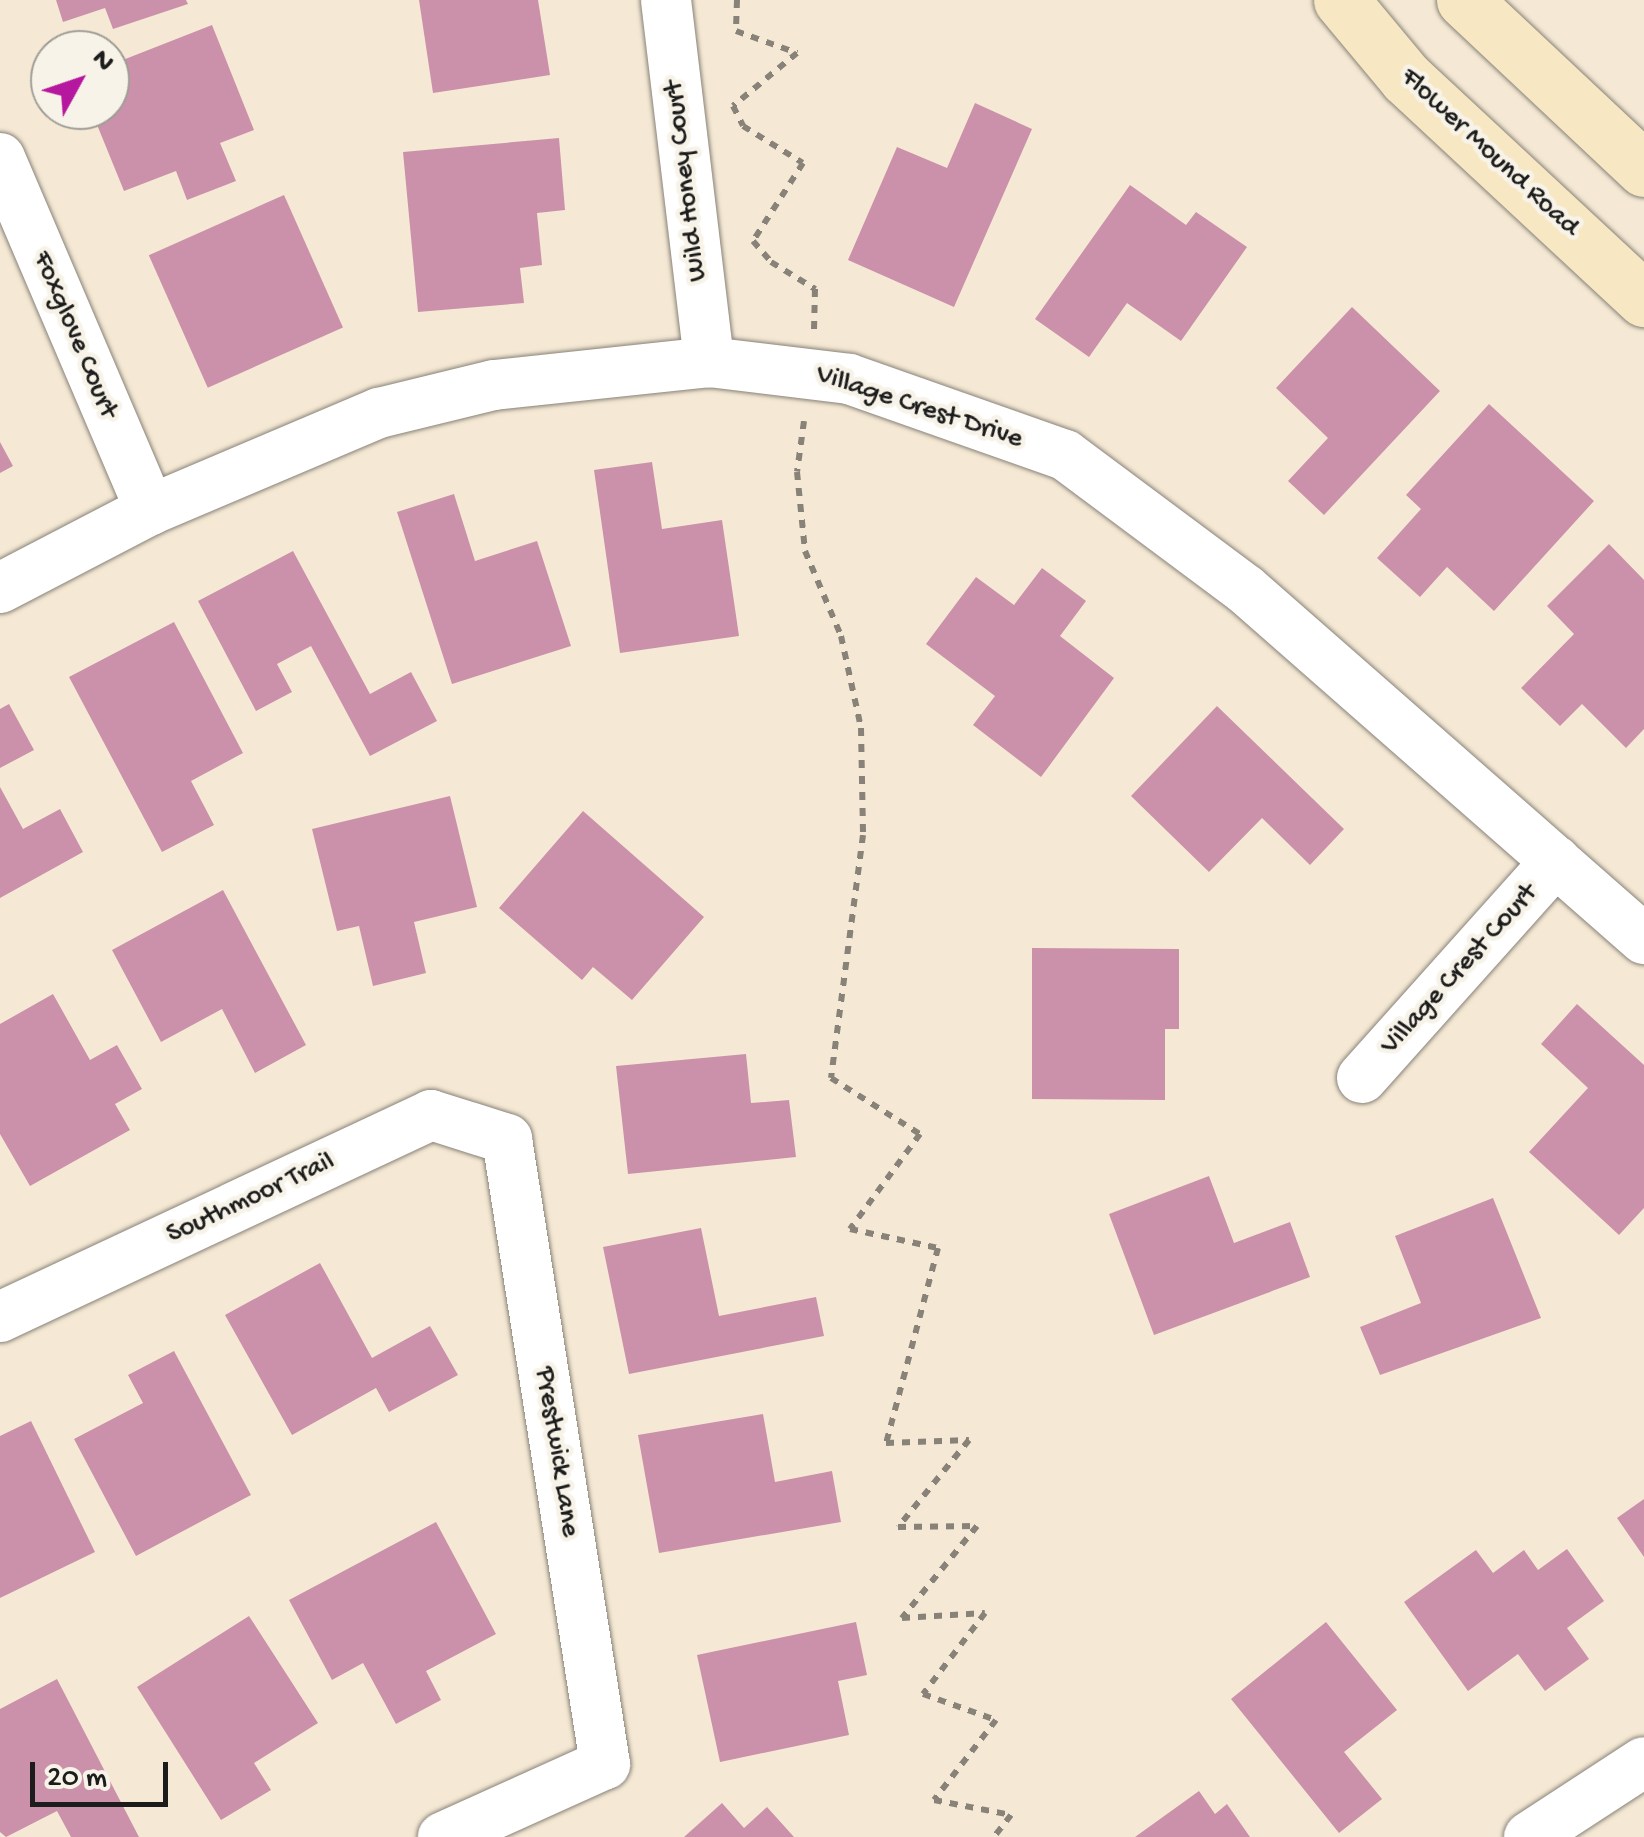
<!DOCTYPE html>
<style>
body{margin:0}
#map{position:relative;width:1644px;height:1837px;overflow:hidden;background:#f5e9d5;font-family:"Gochi Hand",sans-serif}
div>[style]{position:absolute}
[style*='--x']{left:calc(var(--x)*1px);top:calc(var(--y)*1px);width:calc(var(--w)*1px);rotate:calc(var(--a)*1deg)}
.building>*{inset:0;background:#cb91aa;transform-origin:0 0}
.path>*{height:6px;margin-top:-3px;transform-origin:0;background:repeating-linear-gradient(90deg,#888278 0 8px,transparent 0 16px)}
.roads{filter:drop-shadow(0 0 2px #888278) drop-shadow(0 0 2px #888278)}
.minor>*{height:50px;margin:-25px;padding:0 25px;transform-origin:25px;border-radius:25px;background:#fff}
.secondary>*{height:55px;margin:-27.5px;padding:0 27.5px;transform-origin:27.5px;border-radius:27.5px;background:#f7e8c3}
span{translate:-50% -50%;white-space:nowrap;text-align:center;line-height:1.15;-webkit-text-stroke:9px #f7f3e8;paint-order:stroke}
.street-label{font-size:28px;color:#1c1c1c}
.north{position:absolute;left:30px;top:30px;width:100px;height:100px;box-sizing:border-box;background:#f7f3e8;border:2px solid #9f9d96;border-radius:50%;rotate:50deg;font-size:28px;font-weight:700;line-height:40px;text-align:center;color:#1c1c1c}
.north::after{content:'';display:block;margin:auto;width:35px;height:45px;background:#b5179e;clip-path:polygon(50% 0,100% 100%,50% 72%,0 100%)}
.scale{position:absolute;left:30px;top:1762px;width:138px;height:45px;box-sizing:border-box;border:5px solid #1c1c1c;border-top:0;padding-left:12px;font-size:30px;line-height:35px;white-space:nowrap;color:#1c1c1c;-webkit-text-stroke:8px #f7f3e8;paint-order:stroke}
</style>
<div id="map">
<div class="building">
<div style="clip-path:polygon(56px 0,186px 0,188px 4px,113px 29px,105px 8px,63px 22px)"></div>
<div style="clip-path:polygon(419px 0,538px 0,550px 75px,433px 93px)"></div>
<div style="clip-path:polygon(212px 25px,254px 130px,220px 143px,236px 181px,187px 200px,176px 171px,124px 191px,91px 110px,110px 110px,110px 65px)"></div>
<div style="clip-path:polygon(975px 103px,1032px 129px,954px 307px,848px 260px,897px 147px,947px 168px)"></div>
<div style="clip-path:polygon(559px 138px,565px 210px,537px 213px,542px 265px,520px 268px,524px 303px,418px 312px,403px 152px)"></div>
<div style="clip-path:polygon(1130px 185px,1186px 225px,1196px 212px,1247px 247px,1181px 341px,1127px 303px,1089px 357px,1035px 319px)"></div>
<div style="left:284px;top:195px;width:145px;height:148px;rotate:66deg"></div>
<div style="clip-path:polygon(1352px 307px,1440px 391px,1324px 515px,1288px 481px,1328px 438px,1276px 388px)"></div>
<div style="clip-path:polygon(1489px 404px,1594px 501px,1494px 611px,1447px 567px,1420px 597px,1377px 558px,1421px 509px,1406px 495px)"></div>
<div style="clip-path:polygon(0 442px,13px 466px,0 473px)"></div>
<div style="clip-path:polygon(652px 462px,662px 529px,722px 520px,739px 636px,620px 653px,594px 470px)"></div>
<div style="clip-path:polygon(454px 494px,475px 561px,537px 541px,571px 646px,452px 684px,397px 512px)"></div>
<div style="clip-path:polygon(1609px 544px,1644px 580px,1644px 729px,1626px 748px,1582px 704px,1560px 726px,1521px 688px,1574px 634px,1547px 606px)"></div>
<div style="clip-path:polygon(293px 551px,370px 694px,411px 672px,437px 721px,370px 756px,311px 646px,277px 664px,292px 692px,256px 711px,198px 601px)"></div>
<div style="clip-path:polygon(1042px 568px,1086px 601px,1060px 636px,1114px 678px,1041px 777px,973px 725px,995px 696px,926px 644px,976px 577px,1014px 605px)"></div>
<div style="clip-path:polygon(174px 622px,243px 753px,191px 781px,214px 825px,162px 852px,69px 677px)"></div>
<div style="clip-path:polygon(9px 704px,34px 750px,0 768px,0 709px)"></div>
<div style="clip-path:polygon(1217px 706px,1344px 829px,1310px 865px,1262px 818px,1209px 872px,1131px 796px)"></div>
<div style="clip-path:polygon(0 787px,23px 829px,60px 809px,83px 852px,0 898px)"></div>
<div style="clip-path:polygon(450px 796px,477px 907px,414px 922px,426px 973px,373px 986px,359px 926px,337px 931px,312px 829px)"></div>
<div style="clip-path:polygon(583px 811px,704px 917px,632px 1000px,593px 967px,582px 980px,499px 908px)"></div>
<div style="clip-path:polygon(223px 890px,306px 1045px,255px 1073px,222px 1009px,161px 1042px,112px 950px)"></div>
<div style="clip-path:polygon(1032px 948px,1179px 949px,1179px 1029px,1165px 1029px,1165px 1100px,1032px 1099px)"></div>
<div style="clip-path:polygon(53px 994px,90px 1060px,117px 1045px,142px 1089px,115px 1104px,130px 1130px,30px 1186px,0 1134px,0 1024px)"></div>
<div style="clip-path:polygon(1577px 1004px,1644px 1065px,1644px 1208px,1619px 1235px,1529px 1152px,1588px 1088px,1541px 1044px)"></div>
<div style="clip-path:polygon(746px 1054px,751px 1103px,789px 1100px,796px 1157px,628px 1174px,616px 1066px)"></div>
<div style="clip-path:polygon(1209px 1176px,1234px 1243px,1290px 1222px,1310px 1277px,1154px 1335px,1109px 1214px)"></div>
<div style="clip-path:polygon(1493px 1198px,1541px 1318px,1380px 1375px,1360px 1327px,1421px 1303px,1395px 1236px)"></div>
<div style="clip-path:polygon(701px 1228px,719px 1316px,816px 1297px,824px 1336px,629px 1374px,603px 1247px)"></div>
<div style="clip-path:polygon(320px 1263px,372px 1358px,430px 1326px,458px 1375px,389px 1412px,376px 1388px,292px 1435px,225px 1315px)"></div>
<div style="clip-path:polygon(174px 1351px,251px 1495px,136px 1556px,74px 1439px,143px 1403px,128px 1375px)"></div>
<div style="clip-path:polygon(763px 1414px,775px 1482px,832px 1471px,841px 1522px,659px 1553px,638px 1435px)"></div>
<div style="clip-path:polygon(31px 1421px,95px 1552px,0 1598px,0 1436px)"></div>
<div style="clip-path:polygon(1644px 1499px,1644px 1557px,1617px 1518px)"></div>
<div style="clip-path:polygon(436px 1522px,496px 1634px,426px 1671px,441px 1700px,396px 1724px,363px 1663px,332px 1680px,289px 1600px)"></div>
<div style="clip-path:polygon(1567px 1549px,1604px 1601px,1567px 1628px,1589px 1659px,1545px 1691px,1518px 1654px,1468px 1691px,1404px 1602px,1476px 1550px,1493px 1573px,1524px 1550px,1538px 1570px)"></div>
<div style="clip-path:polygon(249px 1616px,318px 1723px,254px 1763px,271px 1790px,221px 1820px,137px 1687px)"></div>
<div style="clip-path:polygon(856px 1622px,867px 1675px,838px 1681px,849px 1735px,720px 1762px,697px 1655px)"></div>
<div style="clip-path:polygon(1326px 1622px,1397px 1710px,1344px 1752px,1382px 1799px,1339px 1833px,1231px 1699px)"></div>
<div style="clip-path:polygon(57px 1679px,139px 1837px,71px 1837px,57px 1811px,6px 1837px,0 1832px,0 1709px)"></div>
<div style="clip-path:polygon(1199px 1791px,1215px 1814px,1227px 1804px,1250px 1837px,1135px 1837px)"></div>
<div style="clip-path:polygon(722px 1803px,744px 1828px,767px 1807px,794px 1837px,684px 1837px)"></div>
</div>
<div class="path">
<div style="--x:737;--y:0;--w:31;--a:92"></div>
<div style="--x:736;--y:31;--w:65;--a:19.8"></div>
<div style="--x:797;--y:53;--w:83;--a:140.4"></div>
<div style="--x:733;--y:106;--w:22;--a:63"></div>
<div style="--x:743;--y:126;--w:70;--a:31.7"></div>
<div style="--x:803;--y:163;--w:93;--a:122.7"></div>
<div style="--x:753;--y:241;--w:28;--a:49"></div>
<div style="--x:771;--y:262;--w:52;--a:31.5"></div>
<div style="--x:815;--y:289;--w:40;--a:91.4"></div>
<div style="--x:804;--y:421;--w:51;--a:97.8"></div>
<div style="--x:797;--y:472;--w:79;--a:84.2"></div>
<div style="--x:805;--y:551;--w:92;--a:67"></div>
<div style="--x:841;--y:636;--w:94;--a:77.7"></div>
<div style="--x:861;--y:728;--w:107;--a:88.9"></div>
<div style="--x:863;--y:835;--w:245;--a:97.5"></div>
<div style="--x:831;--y:1078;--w:105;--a:32.2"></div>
<div style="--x:920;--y:1134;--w:118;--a:126.4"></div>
<div style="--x:850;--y:1229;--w:90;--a:12.2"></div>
<div style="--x:938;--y:1248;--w:202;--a:104.9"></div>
<div style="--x:886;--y:1443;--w:83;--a:-2.1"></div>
<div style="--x:969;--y:1440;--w:112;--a:129.2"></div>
<div style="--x:898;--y:1527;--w:79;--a:-0.7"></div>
<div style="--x:977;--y:1526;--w:119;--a:129.2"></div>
<div style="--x:902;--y:1618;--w:83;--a:-3.4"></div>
<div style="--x:985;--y:1613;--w:102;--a:127.4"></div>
<div style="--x:923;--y:1694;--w:77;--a:19.6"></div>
<div style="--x:996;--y:1720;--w:101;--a:127.8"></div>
<div style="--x:934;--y:1800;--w:78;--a:11"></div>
<div style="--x:1011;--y:1815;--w:28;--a:128"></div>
</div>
<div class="roads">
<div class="minor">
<div style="--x:666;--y:0;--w:365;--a:83.2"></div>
<div style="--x:0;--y:158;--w:383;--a:66.9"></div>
<div style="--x:0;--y:588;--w:169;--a:-27.5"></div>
<div style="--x:150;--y:510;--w:249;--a:-23"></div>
<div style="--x:379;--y:413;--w:118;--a:-13.7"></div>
<div style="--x:494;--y:385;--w:216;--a:-6.1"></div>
<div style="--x:709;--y:362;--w:141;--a:6.9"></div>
<div style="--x:849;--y:379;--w:229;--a:19.4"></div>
<div style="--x:1065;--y:455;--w:224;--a:36.7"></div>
<div style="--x:1245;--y:589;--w:531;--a:41.26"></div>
<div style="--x:1362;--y:1078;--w:291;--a:-48.2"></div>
<div style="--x:0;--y:1317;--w:476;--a:-25.1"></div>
<div style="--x:431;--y:1115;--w:80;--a:17.5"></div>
<div style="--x:507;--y:1139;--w:633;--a:81.09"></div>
<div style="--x:605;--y:1764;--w:178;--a:155.7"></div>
<div style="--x:1529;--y:1837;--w:137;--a:-33.1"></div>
</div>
<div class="secondary">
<div style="--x:1341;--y:0;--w:102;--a:50.2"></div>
<div style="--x:1406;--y:78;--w:325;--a:42.9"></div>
<div style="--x:1464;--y:0;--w:247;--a:43.2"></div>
</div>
</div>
<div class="street-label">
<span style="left:1489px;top:153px;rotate:43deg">Flower Mound Road</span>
<span style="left:687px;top:181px;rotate:-97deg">Wild Honey Court</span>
<span style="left:74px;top:335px;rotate:67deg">Foxglove Court</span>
<span style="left:919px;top:408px;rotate:18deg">Village Crest Drive</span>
<span style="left:1460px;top:970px;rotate:-48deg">Village Crest Court</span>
<span style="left:251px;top:1199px;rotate:-25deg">Southmoor Trail</span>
<span style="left:556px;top:1452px;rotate:81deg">Prestwick Lane</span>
</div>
<div class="north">N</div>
<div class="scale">20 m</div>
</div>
